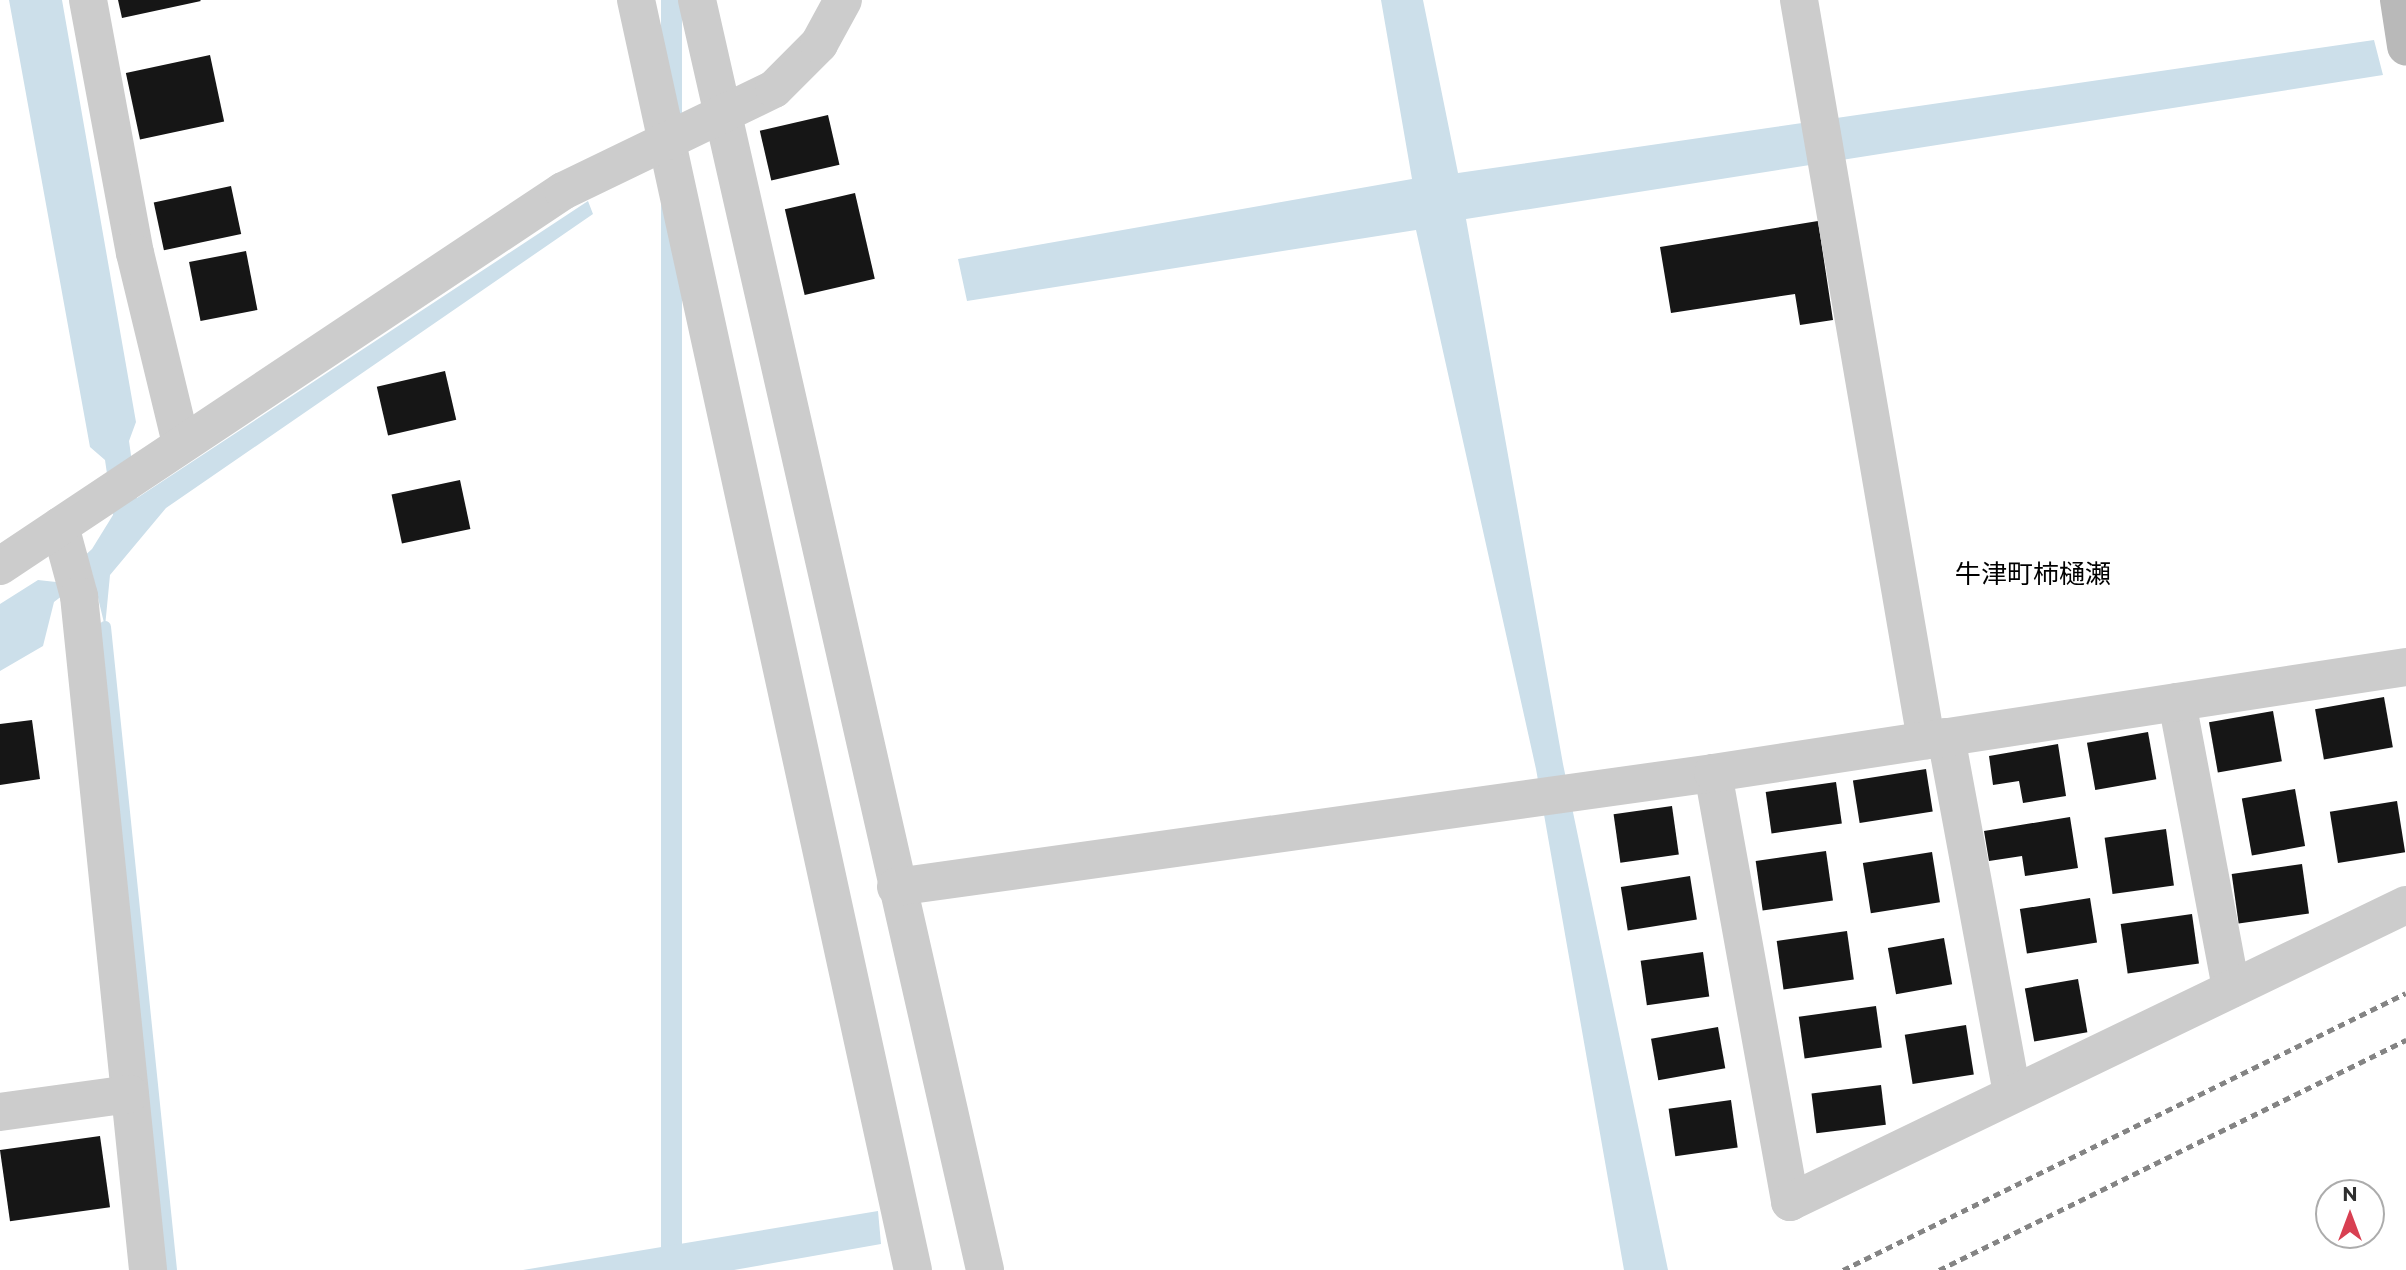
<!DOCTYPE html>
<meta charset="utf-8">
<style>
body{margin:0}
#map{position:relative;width:2406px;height:1270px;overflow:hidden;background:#fff;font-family:Montserrat,"Noto Sans JP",sans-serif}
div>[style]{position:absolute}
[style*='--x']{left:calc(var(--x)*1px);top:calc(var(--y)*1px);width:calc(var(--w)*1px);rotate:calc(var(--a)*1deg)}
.water>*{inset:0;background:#ccdfea;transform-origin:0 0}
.stream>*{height:12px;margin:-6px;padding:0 6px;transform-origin:6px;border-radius:6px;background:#ccdfea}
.building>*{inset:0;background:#161616;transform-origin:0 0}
.street>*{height:38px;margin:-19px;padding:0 19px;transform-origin:19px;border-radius:19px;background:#ccc}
.secondary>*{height:38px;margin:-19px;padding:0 19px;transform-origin:19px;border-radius:19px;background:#b9b9b9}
.rail>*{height:5px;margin-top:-2.5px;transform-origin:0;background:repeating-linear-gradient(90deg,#848484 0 7px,transparent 0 12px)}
span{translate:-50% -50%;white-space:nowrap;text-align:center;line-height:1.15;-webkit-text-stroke:7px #fff;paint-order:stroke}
.quarter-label{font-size:26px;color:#000}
.north{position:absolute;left:2315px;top:1179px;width:70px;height:70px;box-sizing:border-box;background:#fff;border:2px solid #acacac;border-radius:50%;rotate:0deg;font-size:19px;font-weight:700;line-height:28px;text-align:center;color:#2f2f2f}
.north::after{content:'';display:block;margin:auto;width:24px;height:32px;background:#d84052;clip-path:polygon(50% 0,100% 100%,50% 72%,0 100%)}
</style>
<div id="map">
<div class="water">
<div style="clip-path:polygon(9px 0,62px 0,136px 422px,129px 441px,137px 498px,588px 201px,593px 214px,166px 508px,110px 575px,105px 627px,92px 573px,54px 602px,43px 646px,0 671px,0 604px,38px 580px,56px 582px,92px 549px,113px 515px,105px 460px,90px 447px)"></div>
<div style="left:661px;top:0;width:21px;height:1301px"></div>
<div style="clip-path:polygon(1381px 0,1423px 0,1458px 173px,2374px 40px,2383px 75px,1466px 219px,1563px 764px,1668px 1270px,1624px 1270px,1536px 769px,1416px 230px,967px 301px,958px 259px,1412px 179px)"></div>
<div style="clip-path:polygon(878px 1211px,881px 1244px,734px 1270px,523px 1270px)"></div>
</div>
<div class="stream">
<div style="--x:105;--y:627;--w:646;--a:84.14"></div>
</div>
<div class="building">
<div style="clip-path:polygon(118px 0,200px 0,201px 1px,122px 18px)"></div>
<div style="left:210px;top:55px;width:68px;height:86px;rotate:78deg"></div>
<div style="left:828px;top:115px;width:51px;height:70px;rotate:77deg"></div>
<div style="left:231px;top:186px;width:49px;height:79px;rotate:78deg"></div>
<div style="left:855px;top:193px;width:88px;height:72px;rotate:77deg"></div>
<div style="clip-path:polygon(1818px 221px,1833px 320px,1800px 325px,1795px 294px,1671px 313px,1660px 247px)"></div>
<div style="left:246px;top:251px;width:60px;height:58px;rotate:79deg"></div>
<div style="left:445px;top:371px;width:50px;height:70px;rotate:77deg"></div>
<div style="left:460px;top:480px;width:50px;height:70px;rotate:78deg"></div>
<div style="left:2384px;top:697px;width:51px;height:70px;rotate:80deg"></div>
<div style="left:2273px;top:711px;width:51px;height:65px;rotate:80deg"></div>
<div style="clip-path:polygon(32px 720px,40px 779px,0 785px,0 724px)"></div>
<div style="left:2148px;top:732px;width:48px;height:62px;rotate:80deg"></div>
<div style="clip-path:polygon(2058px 744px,2066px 796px,2023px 803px,2019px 781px,1993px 785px,1989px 756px)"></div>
<div style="left:1926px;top:769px;width:43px;height:74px;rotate:81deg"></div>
<div style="left:1836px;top:782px;width:42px;height:71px;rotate:82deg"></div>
<div style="left:2295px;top:789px;width:58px;height:54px;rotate:80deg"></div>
<div style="left:2397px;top:801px;width:52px;height:68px;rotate:81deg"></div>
<div style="left:1672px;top:806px;width:49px;height:59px;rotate:82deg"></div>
<div style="clip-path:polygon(2070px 817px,2078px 868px,2025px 876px,2022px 856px,1989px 861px,1984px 831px)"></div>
<div style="left:2166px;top:829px;width:57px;height:62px;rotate:82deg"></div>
<div style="left:1826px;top:851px;width:50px;height:71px;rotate:82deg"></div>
<div style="left:1932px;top:852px;width:51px;height:70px;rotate:81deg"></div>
<div style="left:2302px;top:864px;width:50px;height:71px;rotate:82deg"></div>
<div style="left:1690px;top:876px;width:44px;height:70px;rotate:81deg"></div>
<div style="left:2090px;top:898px;width:45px;height:71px;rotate:81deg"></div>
<div style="left:2192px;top:914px;width:50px;height:72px;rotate:82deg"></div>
<div style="left:1847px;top:931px;width:49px;height:71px;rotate:82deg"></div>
<div style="left:1944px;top:938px;width:47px;height:57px;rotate:80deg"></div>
<div style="left:1703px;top:952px;width:45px;height:63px;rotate:82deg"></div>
<div style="left:2078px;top:979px;width:54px;height:54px;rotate:80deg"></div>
<div style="left:1876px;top:1006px;width:42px;height:78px;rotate:82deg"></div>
<div style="left:1966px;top:1025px;width:50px;height:62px;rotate:81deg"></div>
<div style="left:1718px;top:1027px;width:42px;height:68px;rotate:80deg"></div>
<div style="left:1881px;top:1085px;width:40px;height:70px;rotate:83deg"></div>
<div style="left:1731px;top:1100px;width:48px;height:63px;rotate:82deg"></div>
<div style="left:100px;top:1136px;width:72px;height:101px;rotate:82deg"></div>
</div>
<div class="street">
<div style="--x:88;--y:0;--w:257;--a:79.5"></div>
<div style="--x:135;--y:253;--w:195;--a:76.4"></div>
<div style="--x:636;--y:0;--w:1300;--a:77.7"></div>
<div style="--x:697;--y:0;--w:1302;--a:77.22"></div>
<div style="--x:1799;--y:0;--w:751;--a:80.26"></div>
<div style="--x:60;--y:526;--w:73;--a:74.8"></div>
<div style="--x:79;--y:596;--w:678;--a:84.15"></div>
<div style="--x:0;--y:566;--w:676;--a:-33.67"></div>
<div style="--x:563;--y:191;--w:234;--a:-25.8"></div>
<div style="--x:774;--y:89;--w:64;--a:-45"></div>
<div style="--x:819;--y:44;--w:50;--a:-61.4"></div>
<div style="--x:2177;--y:702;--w:292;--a:79.3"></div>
<div style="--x:1946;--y:737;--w:362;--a:79.5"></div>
<div style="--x:1713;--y:773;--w:436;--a:79.8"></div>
<div style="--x:1790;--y:1202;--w:684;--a:-25.74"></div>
<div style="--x:896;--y:887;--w:825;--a:-7.94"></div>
<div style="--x:1713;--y:773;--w:701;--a:-8.7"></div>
<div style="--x:0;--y:1112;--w:131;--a:-7.9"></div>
</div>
<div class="secondary">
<div style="--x:2399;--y:0;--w:47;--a:81.3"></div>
</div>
<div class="rail">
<div style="--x:1843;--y:1270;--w:627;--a:-26.2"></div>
<div style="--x:1939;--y:1270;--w:521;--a:-26.22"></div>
</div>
<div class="quarter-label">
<span style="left:2033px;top:575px">牛津町柿樋瀬</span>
</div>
<div class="north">N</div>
</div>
